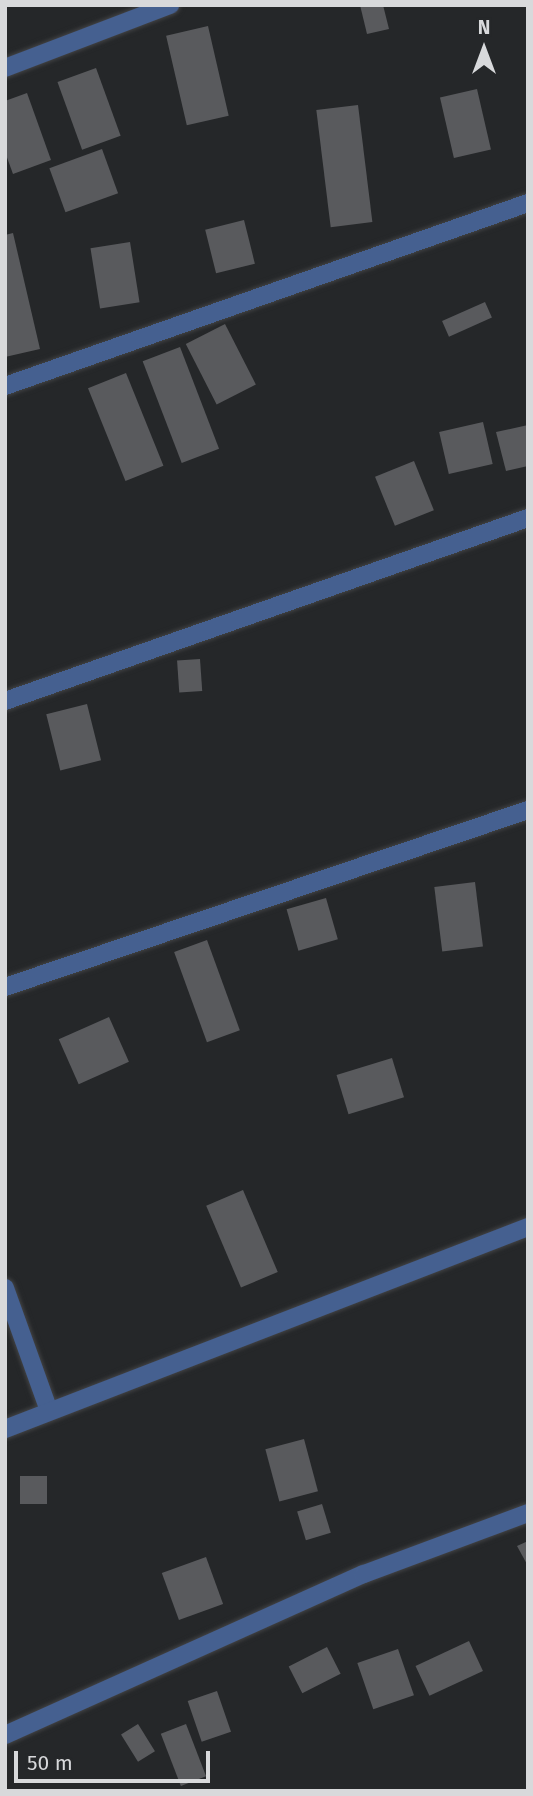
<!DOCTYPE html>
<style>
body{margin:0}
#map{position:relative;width:533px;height:1796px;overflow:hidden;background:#252729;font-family:"Fira Sans",sans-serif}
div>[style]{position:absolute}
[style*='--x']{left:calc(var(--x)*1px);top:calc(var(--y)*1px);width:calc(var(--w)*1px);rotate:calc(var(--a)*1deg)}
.building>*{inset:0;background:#595a5d;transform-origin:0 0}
.roads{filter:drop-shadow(0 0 2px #424345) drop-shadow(0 0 2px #424345)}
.street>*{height:18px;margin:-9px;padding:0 9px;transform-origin:9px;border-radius:9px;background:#456090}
span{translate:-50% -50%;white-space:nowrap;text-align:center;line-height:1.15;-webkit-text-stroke:5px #252729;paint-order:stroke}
.frame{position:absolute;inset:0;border:7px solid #d8d9db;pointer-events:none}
.north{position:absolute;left:449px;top:14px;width:70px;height:70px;-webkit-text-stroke:5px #252729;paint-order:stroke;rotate:0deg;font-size:19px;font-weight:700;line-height:28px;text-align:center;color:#d8d9db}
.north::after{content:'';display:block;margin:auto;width:24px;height:32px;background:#d8d9db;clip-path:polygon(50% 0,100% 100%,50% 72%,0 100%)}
.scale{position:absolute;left:14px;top:1751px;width:196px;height:32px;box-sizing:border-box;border:4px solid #d8d9db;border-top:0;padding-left:9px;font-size:21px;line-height:24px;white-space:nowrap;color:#d8d9db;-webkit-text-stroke:5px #252729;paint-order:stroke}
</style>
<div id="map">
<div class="building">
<div style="clip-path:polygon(360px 5px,383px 5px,389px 29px,367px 34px)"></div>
<div style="left:208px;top:26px;width:92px;height:43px;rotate:77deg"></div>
<div style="left:96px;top:68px;width:72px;height:41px;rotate:70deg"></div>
<div style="left:477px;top:89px;width:62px;height:38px;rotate:77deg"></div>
<div style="clip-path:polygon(27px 93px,51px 160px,13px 174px,5px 152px,5px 101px)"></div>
<div style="left:358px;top:105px;width:118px;height:42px;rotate:83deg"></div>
<div style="left:102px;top:149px;width:47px;height:56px;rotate:70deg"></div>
<div style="left:244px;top:220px;width:45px;height:40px;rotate:76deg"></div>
<div style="clip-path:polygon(13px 233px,40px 349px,5px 357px,5px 235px)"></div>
<div style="left:130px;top:242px;width:61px;height:40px;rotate:81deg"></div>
<div style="left:485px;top:302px;width:17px;height:47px;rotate:66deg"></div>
<div style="left:225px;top:324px;width:68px;height:44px;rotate:63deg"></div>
<div style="left:180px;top:347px;width:109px;height:40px;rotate:69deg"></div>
<div style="left:126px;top:373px;width:100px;height:41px;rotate:68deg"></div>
<div style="left:483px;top:422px;width:43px;height:45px;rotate:77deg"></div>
<div style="clip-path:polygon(528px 425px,528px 466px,506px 471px,496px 432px)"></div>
<div style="left:414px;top:461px;width:53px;height:42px;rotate:68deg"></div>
<div style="left:200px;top:659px;width:32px;height:23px;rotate:86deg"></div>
<div style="left:87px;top:704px;width:58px;height:42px;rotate:76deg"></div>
<div style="left:475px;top:882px;width:65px;height:41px;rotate:83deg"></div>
<div style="left:326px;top:898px;width:43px;height:41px;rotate:74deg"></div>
<div style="left:207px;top:940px;width:96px;height:35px;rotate:70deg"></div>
<div style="left:109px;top:1017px;width:49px;height:55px;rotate:66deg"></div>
<div style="left:392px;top:1058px;width:41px;height:58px;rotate:73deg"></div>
<div style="left:243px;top:1190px;width:89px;height:40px;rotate:67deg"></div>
<div style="left:304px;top:1439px;width:54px;height:40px;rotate:75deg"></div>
<div style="left:20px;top:1476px;width:27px;height:28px"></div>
<div style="left:322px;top:1504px;width:30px;height:26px;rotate:73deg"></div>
<div style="clip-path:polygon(528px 1541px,528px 1566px,517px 1546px)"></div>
<div style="left:206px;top:1557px;width:50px;height:47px;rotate:70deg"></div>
<div style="left:469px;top:1641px;width:33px;height:59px;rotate:65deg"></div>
<div style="left:327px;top:1647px;width:30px;height:43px;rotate:63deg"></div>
<div style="left:398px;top:1649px;width:49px;height:43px;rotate:71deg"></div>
<div style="left:217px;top:1691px;width:43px;height:31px;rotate:71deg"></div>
<div style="left:138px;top:1724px;width:32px;height:20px;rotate:58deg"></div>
<div style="left:186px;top:1724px;width:56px;height:27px;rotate:69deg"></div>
</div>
<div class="roads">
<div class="street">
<div style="--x:5;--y:68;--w:177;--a:-20.9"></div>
<div style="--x:5;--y:386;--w:554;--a:-19.29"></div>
<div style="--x:5;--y:701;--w:554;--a:-19.29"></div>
<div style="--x:5;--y:987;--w:552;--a:-18.7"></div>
<div style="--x:5;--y:1288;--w:127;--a:70.3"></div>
<div style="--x:5;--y:1429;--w:561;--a:-21.12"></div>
<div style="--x:5;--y:1735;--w:393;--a:-24.2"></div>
<div style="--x:364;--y:1574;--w:175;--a:-20.4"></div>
</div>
</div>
<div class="frame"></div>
<div class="north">N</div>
<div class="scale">50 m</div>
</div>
